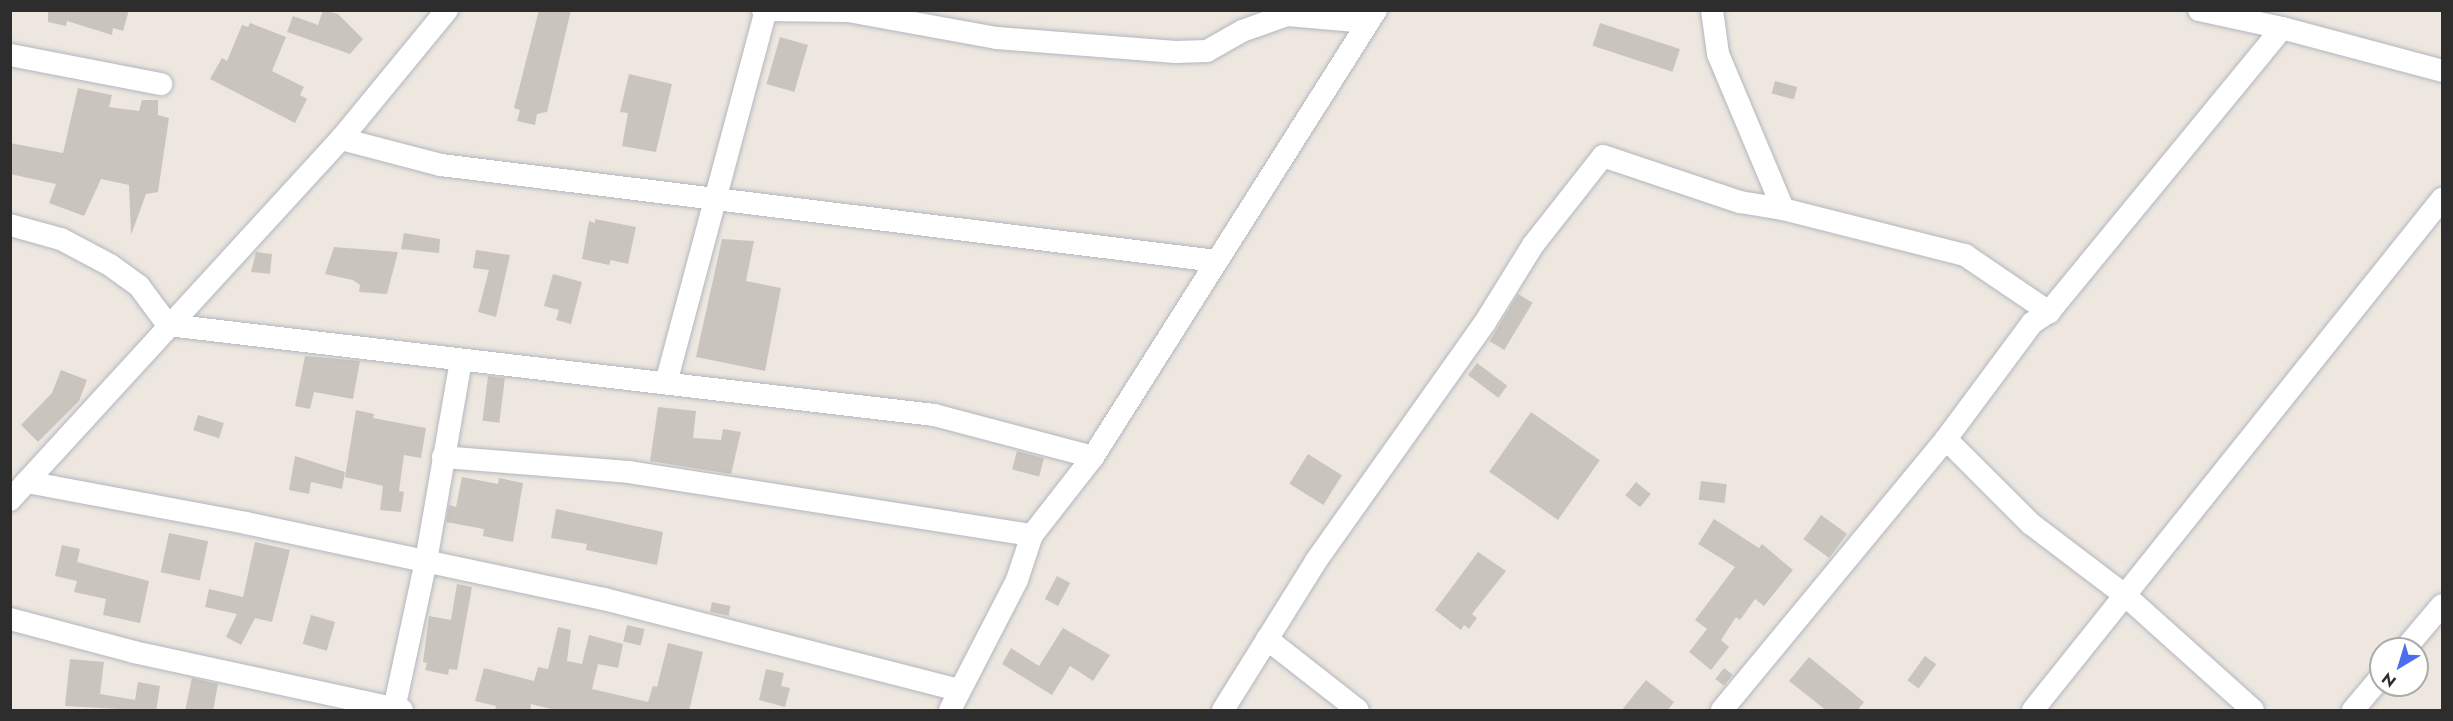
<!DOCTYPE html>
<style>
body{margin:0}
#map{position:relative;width:2453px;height:721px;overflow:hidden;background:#ede7e0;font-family:Jost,sans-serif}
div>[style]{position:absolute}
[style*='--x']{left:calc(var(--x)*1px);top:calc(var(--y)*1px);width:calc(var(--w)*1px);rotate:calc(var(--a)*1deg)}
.building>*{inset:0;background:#c9c5be;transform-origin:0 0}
.roads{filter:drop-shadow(0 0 2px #b3b6bf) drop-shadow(0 0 2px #b3b6bf)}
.minor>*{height:22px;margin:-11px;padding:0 11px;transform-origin:11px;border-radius:11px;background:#fff}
span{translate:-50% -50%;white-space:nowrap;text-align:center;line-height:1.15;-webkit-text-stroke:5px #fff;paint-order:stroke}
.frame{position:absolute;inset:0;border:12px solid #2d2d2d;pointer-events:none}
.north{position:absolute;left:2369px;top:637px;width:60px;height:60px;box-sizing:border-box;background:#fff;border:2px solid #ababab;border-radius:50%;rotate:218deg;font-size:16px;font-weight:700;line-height:24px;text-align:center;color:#2d2d2d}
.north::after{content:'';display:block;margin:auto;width:21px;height:27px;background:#4c6dee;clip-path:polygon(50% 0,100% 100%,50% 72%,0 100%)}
</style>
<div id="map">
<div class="building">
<div style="clip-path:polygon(48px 10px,129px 10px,123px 31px,113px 28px,112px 35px,67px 21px,66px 26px,48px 22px)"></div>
<div style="clip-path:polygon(323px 10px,338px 14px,363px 39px,350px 54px,287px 32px,293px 16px,318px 25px)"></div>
<div style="clip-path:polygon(539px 10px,571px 10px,547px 112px,537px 114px,535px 125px,517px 121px,520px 110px,514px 108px)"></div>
<div style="clip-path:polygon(250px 23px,286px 37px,272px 71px,304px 87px,300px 95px,307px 99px,295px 123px,210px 79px,222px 58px,227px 61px,242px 25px,248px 27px)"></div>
<div style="left:1600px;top:23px;width:84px;height:24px;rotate:18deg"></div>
<div style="left:780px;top:37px;width:29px;height:49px;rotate:16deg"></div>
<div style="clip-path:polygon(629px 74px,672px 84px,656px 152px,622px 146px,628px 113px,620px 112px)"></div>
<div style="left:1775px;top:81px;width:23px;height:13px;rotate:15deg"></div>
<div style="clip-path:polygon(78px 88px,112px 95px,109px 107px,139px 111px,142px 100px,158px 100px,158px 115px,169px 118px,158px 192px,146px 194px,131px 235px,129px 185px,101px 179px,84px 216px,49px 203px,56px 184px,10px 174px,10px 143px,63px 153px)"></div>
<div style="clip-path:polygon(595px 219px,636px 227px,628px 264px,611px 260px,609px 265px,582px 259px,589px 221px,595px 223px)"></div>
<div style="clip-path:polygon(404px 233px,440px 239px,439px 253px,401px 249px)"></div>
<div style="clip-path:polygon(722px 239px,754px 241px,746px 281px,781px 288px,765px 371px,696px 357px)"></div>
<div style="clip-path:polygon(334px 247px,398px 252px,387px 294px,359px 292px,360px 285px,353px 280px,325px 274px)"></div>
<div style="clip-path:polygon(476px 250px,510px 255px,496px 317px,478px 312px,489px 270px,473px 268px)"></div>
<div style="clip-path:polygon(256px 252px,272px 254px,270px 274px,251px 272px)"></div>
<div style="clip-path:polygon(553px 274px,582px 282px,571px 324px,556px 320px,559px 310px,544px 306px)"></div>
<div style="left:1518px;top:294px;width:17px;height:55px;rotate:31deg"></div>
<div style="clip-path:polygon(305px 356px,360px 361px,353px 399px,314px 392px,310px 409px,295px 406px)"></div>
<div style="left:1477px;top:363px;width:38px;height:15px;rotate:37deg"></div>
<div style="clip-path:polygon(61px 370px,87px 380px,79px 401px,38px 442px,21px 425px,52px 393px)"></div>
<div style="left:488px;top:376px;width:17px;height:45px;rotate:7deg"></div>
<div style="clip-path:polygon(658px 407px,696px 411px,693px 438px,721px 440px,723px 429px,741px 432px,731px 474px,650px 461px)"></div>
<div style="clip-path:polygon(356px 410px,374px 414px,373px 418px,426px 428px,421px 458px,404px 455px,399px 491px,404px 492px,401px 512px,380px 510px,383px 486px,345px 477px)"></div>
<div style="left:1531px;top:412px;width:84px;height:73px;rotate:35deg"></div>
<div style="left:198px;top:415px;width:27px;height:16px;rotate:17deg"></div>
<div style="left:1017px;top:451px;width:28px;height:19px;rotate:15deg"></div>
<div style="left:1308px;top:454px;width:40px;height:35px;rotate:32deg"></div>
<div style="clip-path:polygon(295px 456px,345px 472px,342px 489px,311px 482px,309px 494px,289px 490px)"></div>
<div style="clip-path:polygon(462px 477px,498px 484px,499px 478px,523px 483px,513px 542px,483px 536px,484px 529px,446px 522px,449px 505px,456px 507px)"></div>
<div style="left:1701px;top:481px;width:26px;height:19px;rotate:7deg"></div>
<div style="left:1636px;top:482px;width:19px;height:17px;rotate:39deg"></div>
<div style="clip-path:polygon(556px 509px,663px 532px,657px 565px,586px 550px,587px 544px,551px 538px)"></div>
<div style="left:1821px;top:515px;width:32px;height:30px;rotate:36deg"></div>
<div style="clip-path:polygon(1714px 519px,1759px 548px,1762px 544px,1793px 570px,1764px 606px,1755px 599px,1740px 620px,1736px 617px,1721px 640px,1729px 647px,1711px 670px,1689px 652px,1707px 629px,1695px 620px,1735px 567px,1698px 544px)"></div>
<div style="left:169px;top:533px;width:40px;height:40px;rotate:12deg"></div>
<div style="clip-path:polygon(255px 542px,290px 550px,272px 622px,255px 618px,241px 645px,226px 637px,237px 614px,205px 607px,209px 589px,243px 597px)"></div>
<div style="clip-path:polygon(62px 545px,80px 549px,77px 562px,149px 581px,140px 623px,103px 615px,106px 599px,74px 592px,77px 581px,55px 576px)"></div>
<div style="clip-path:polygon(1478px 552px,1506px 571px,1472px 614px,1477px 618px,1469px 629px,1464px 625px,1461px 630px,1435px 610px)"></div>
<div style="left:1057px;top:576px;width:15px;height:26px;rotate:28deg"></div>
<div style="clip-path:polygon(457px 584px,472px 587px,457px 670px,449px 669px,448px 675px,425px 670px,427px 663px,423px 662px,429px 616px,451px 620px)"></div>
<div style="left:712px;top:602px;width:19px;height:10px;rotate:12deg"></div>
<div style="left:311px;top:615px;width:25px;height:30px;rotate:16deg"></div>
<div style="left:627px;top:625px;width:18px;height:17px;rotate:13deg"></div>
<div style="clip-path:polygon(558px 627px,571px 630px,567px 661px,582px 664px,589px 635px,623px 644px,618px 668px,598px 664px,592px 689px,648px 702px,653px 686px,657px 687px,668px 643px,703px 652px,689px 711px,559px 711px,531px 704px,530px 711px,495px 711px,496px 706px,475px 701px,484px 668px,534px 681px,538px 667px,548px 669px)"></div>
<div style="clip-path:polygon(1063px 628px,1110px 655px,1093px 681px,1070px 666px,1052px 695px,1002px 664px,1011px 648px,1039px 666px)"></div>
<div style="left:1925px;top:656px;width:14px;height:30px;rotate:36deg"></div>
<div style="clip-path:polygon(1809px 657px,1864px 702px,1857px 711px,1827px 711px,1789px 681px)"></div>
<div style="clip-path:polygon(70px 659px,104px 662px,100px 694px,135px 700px,138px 682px,160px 686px,156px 711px,65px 706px)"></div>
<div style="left:1724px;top:668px;width:11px;height:14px;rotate:38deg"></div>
<div style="clip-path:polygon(766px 669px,784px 673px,781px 686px,790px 688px,785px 707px,759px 700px)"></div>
<div style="clip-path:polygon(192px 678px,218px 684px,213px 711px,185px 711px)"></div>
<div style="clip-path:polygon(1646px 680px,1674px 702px,1667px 711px,1621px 711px)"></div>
</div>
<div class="roads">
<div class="minor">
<div style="--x:763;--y:10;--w:85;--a:0.7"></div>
<div style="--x:848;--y:11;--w:151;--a:10.3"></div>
<div style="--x:997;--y:38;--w:179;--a:4.5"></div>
<div style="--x:1175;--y:52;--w:32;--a:-2"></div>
<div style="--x:1207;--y:51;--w:40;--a:-29.7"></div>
<div style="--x:1242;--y:31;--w:48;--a:-19.6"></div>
<div style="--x:1287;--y:15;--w:81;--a:4.9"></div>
<div style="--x:1712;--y:10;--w:44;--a:82.2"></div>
<div style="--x:1718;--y:54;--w:168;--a:67.2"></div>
<div style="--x:1783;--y:209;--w:188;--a:14.2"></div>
<div style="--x:1965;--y:255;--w:102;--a:34.2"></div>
<div style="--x:2199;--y:10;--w:85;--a:12.2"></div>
<div style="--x:2282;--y:28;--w:166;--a:15"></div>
<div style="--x:10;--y:55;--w:154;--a:10.9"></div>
<div style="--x:341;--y:139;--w:103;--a:14.6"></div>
<div style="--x:441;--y:165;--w:781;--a:7.06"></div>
<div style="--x:10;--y:225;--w:53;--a:15.4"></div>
<div style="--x:61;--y:239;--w:55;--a:28"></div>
<div style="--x:110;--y:265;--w:36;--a:36"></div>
<div style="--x:139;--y:286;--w:49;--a:53.4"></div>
<div style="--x:168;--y:325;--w:771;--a:6.7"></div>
<div style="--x:934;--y:415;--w:164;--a:14.8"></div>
<div style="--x:666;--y:383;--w:386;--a:-75"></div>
<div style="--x:1946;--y:439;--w:120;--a:45"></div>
<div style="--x:2031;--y:524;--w:121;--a:37.2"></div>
<div style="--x:2127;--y:597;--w:169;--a:41.9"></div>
<div style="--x:443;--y:457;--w:187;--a:4.6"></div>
<div style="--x:629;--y:472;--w:408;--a:8.9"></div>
<div style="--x:27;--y:482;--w:223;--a:10.6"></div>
<div style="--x:246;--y:523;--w:366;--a:12"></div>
<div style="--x:604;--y:599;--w:366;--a:14.4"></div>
<div style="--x:10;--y:500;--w:490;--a:-47.5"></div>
<div style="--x:341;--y:139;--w:167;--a:-50.6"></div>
<div style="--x:10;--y:619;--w:128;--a:14.9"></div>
<div style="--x:134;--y:652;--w:274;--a:12.2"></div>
<div style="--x:1267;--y:639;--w:115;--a:38"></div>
<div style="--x:2405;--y:649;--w:57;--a:-49.9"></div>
<div style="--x:394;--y:709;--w:151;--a:-77.8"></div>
<div style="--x:426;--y:561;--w:203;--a:-80.1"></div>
<div style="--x:950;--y:710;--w:146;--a:-62.7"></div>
<div style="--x:1017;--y:580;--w:47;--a:-71.6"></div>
<div style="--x:1032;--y:535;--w:99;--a:-52"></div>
<div style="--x:1093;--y:457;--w:529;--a:-57.66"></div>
<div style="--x:1223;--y:710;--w:176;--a:-58"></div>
<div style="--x:1316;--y:561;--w:291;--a:-54.7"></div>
<div style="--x:1484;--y:324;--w:93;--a:-58.2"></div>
<div style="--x:1533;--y:245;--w:113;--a:-51.8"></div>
<div style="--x:1603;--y:156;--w:145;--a:18.6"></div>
<div style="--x:1740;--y:202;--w:44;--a:9.2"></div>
<div style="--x:1722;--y:710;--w:352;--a:-50.4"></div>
<div style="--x:1946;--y:439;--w:144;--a:-53.4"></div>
<div style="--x:2032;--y:323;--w:20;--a:-33"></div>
<div style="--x:2049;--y:312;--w:367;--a:-50.6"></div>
<div style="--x:2033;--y:710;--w:655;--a:-51.33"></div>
<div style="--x:2353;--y:710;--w:43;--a:-49.7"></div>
</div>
</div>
<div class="frame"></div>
<div class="north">N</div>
</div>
